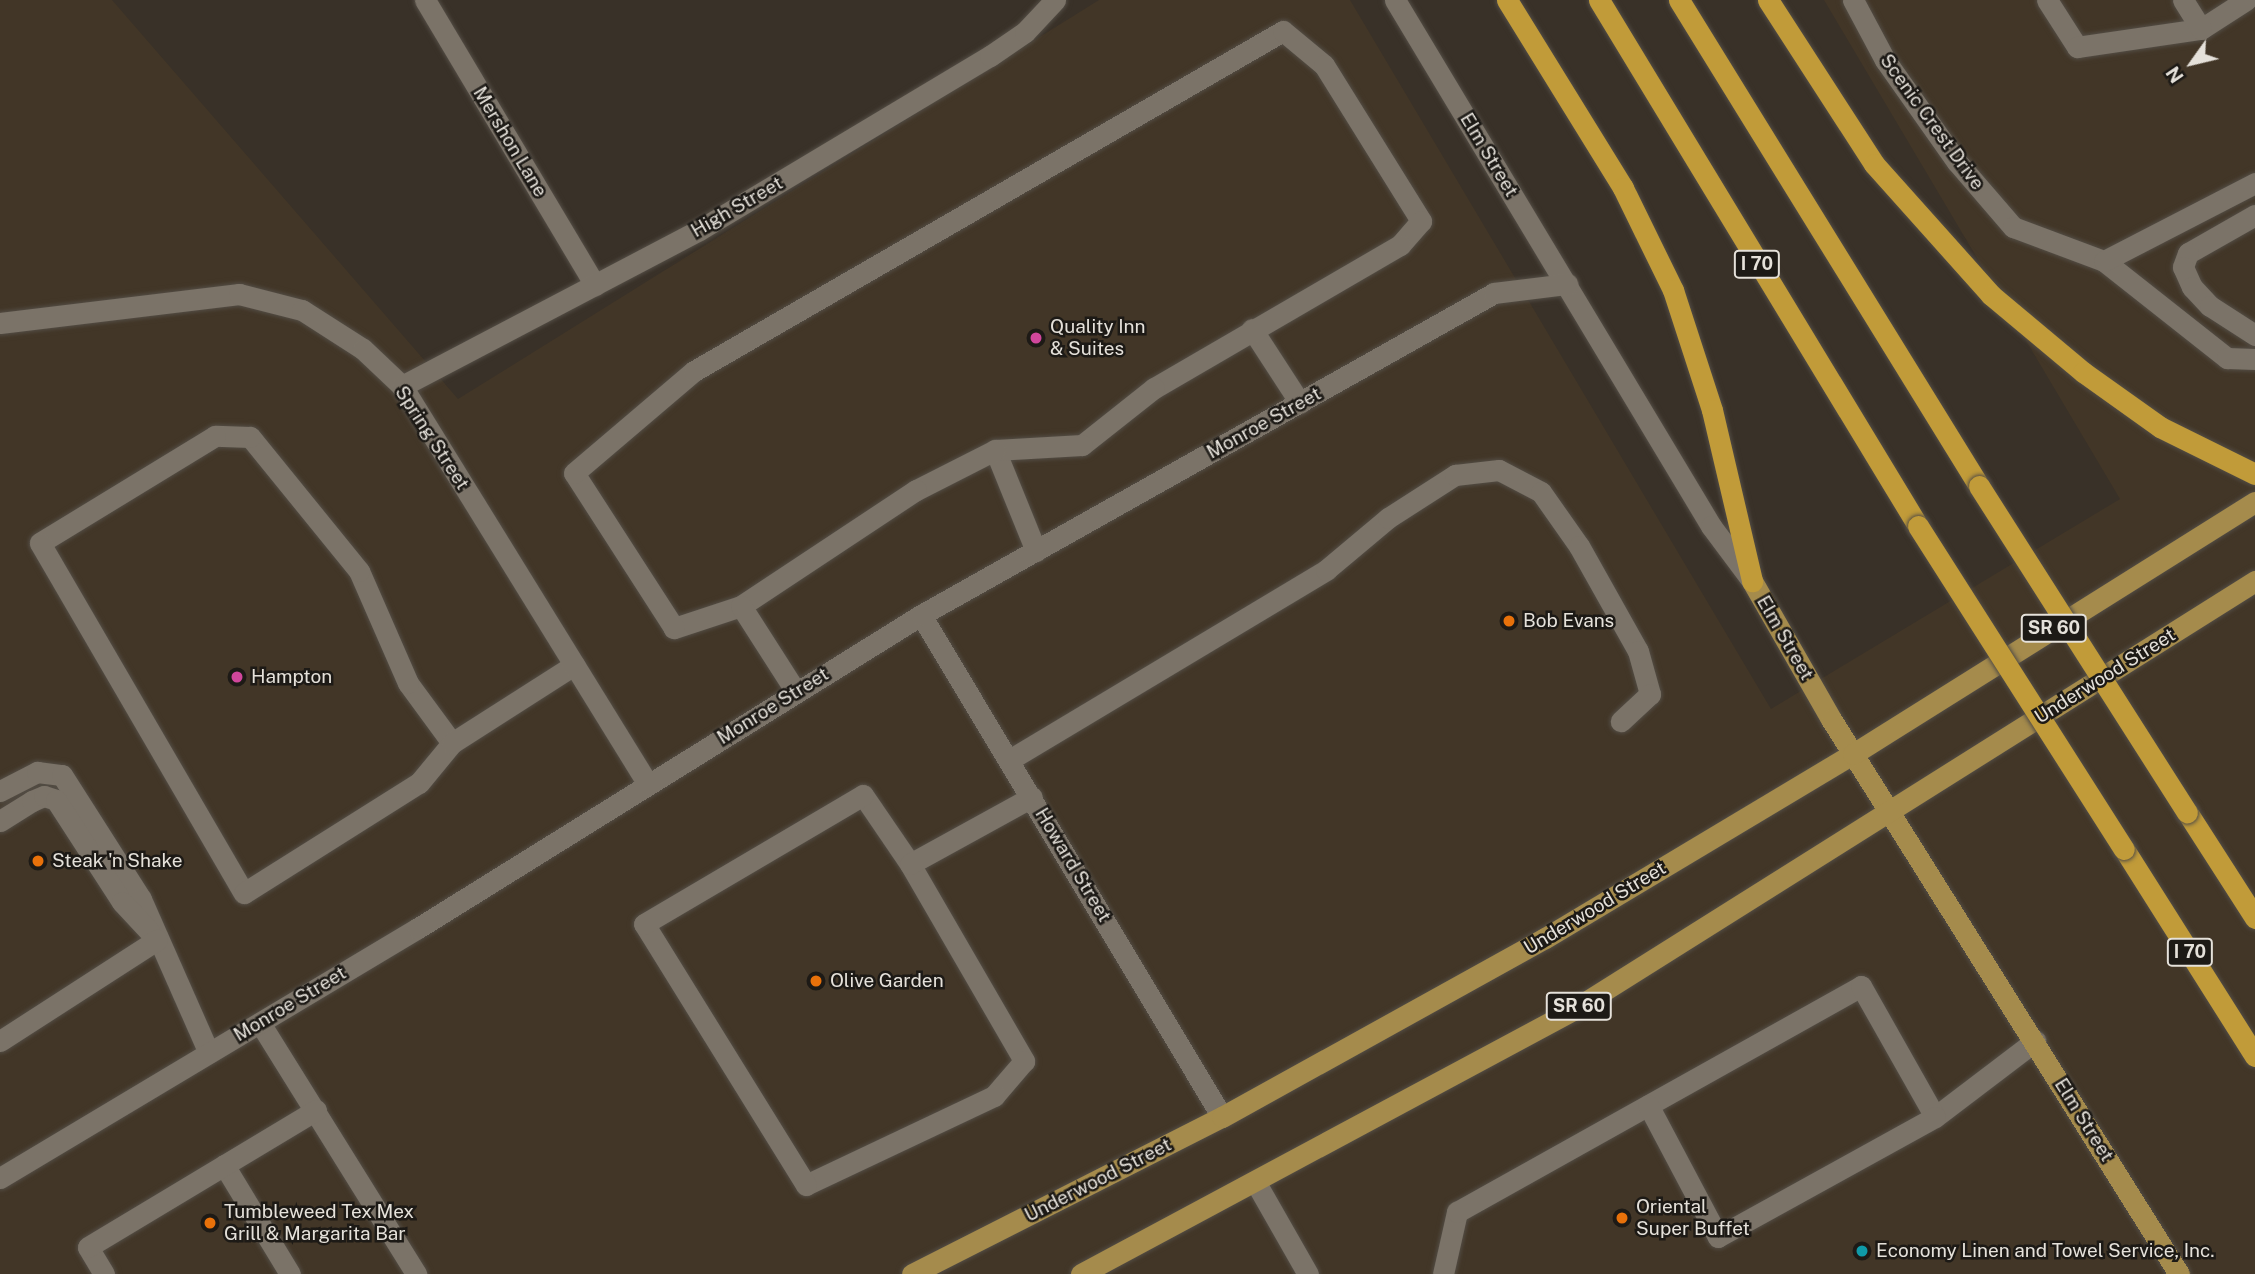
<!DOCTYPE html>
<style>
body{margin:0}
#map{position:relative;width:2255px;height:1274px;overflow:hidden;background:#393128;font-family:"Public Sans",sans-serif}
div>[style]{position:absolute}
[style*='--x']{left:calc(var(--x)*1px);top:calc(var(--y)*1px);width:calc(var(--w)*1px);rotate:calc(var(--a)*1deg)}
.built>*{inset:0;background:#423627}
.roads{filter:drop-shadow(0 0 2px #534d45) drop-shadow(0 0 2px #534d45)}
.lane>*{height:21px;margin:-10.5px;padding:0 10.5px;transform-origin:10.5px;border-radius:10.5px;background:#7b7368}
.street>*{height:21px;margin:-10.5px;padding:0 10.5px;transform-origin:10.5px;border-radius:10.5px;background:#7b7368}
.primary>*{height:21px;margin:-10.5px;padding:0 10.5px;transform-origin:10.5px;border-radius:10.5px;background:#a58b4c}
.highway>*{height:21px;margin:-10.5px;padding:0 10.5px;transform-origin:10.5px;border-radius:10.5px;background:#c19b39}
.bridges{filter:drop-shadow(0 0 2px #534d45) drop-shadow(0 0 2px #534d45)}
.highway-bridge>*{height:21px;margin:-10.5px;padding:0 10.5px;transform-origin:10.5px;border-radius:10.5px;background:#c19b39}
.dots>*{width:19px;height:19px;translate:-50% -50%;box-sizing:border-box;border:4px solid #1d1a16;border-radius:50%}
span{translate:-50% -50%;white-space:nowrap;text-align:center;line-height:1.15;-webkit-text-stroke:5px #1d1a16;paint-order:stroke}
.shield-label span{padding:2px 5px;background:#1d1a16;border:2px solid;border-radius:5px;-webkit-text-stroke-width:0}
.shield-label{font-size:18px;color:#e5e1da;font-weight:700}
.street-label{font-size:19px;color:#e5e1da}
.poi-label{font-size:19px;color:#e5e1da}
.left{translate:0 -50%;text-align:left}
.north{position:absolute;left:2157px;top:28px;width:70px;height:70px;-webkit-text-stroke:5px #1d1a16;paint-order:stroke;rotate:236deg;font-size:19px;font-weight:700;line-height:28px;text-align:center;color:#e5e1da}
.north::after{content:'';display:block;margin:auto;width:24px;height:32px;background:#e5e1da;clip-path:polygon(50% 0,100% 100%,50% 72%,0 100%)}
</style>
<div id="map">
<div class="built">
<div style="clip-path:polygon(0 0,112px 0,458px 399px,1099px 0,1350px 0,1771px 709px,2120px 499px,1824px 0,2255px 0,2255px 1274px,0 1274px)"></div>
</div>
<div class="roads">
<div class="lane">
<div style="--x:1853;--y:0;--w:68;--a:61.9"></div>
<div style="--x:1885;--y:60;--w:125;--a:54.8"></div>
<div style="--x:1957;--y:162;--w:86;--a:49.3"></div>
<div style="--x:2013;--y:227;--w:97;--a:20.5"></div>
<div style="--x:2104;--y:261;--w:157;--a:38.3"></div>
<div style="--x:2227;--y:358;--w:28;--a:2"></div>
<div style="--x:2047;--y:0;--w:56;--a:57.4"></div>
<div style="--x:2077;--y:47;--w:125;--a:-8.3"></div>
<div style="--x:2201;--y:29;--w:54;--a:-32.8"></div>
<div style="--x:2183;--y:0;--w:34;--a:58"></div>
<div style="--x:2255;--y:215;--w:77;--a:150.4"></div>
<div style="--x:2188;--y:253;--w:15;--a:110"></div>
<div style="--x:2183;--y:267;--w:22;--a:66"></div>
<div style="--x:2192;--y:287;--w:26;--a:47"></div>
<div style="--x:2210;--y:306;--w:54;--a:32.8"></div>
<div style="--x:2104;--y:261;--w:170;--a:-27.3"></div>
<div style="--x:1252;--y:329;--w:88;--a:57"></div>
<div style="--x:995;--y:450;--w:109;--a:67.9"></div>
<div style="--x:741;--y:606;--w:71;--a:161.8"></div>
<div style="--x:674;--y:628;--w:184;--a:-122.8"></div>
<div style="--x:574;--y:473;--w:157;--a:-40.4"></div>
<div style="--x:694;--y:371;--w:680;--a:-30"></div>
<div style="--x:1283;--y:31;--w:53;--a:39.7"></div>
<div style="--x:1324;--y:65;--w:184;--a:58.1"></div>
<div style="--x:1421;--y:221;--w:32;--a:131"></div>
<div style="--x:1400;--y:245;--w:285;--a:149.8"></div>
<div style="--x:1154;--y:388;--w:92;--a:141.6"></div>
<div style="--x:1082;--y:445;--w:87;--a:176.7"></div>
<div style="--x:995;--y:450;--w:89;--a:153.1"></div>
<div style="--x:916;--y:490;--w:210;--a:146.5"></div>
<div style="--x:741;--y:606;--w:102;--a:57.4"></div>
<div style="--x:452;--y:743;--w:74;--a:-126.3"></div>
<div style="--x:408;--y:683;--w:122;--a:-113.6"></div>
<div style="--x:359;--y:571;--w:173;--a:-129.1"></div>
<div style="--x:250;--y:437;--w:35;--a:-178"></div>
<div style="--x:215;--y:436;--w:205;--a:148.6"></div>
<div style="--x:40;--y:543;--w:405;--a:59.8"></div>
<div style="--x:244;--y:893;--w:207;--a:-32.2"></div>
<div style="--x:419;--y:783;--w:52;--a:-50.5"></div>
<div style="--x:452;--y:743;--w:145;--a:-32.6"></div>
<div style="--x:1009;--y:760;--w:370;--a:-30.9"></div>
<div style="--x:1326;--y:570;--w:81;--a:-40"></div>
<div style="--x:1388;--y:518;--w:80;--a:-32.7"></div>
<div style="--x:1455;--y:475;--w:44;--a:-6.5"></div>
<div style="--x:1499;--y:470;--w:47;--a:27.6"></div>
<div style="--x:1541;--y:492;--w:66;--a:54.9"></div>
<div style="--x:1579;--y:546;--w:120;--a:60.7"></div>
<div style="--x:1638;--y:651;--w:45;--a:74.4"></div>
<div style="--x:1650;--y:694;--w:40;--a:137"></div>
<div style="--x:0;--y:791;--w:42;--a:-27.2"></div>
<div style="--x:37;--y:772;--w:25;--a:7"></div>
<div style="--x:62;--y:775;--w:147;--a:57.5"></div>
<div style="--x:141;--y:899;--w:168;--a:66.2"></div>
<div style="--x:863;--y:795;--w:83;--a:55.7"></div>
<div style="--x:910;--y:864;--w:228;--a:59.9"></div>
<div style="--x:1024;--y:1061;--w:46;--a:130.6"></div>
<div style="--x:994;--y:1096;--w:208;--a:154.7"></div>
<div style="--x:806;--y:1185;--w:307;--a:-121.8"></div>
<div style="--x:644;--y:924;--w:254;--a:-30.5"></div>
<div style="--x:0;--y:821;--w:38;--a:-32"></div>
<div style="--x:32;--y:801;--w:13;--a:-23"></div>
<div style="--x:44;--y:796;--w:13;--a:18"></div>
<div style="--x:56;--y:800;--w:121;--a:57.1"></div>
<div style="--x:122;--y:902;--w:40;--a:47"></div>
<div style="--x:910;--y:864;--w:139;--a:-28.8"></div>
<div style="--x:260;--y:1023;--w:296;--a:58.1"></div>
<div style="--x:0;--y:1041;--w:187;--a:-32.8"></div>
<div style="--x:1935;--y:1117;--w:126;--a:-37.2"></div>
<div style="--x:224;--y:1165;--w:127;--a:58.8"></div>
<div style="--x:104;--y:1274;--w:31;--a:-121"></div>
<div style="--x:88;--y:1247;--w:266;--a:-31"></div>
<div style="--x:1443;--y:1274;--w:64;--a:-77.3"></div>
<div style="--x:1457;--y:1212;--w:463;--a:-29.2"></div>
<div style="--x:1861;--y:986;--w:150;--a:60.5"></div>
<div style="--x:1935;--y:1117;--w:248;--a:151.1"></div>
<div style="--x:1718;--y:1237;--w:149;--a:-117.9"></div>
</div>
<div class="street">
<div style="--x:425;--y:0;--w:332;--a:59.2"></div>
<div style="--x:1395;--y:0;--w:614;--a:59"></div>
<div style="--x:1711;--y:526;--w:69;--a:53.3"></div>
<div style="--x:0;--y:323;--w:241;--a:-6.9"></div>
<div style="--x:239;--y:294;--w:65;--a:14.3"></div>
<div style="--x:302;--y:310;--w:72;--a:32.6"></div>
<div style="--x:363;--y:349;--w:54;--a:43.5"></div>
<div style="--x:402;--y:386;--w:468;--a:58.3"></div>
<div style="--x:402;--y:386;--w:335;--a:-27.7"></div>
<div style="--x:699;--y:230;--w:339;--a:-30.9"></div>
<div style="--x:990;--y:56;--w:42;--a:-34.4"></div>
<div style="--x:1025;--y:32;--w:44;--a:-46.8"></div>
<div style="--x:921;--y:615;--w:585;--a:59.05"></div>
<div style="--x:0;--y:1178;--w:487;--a:-30.9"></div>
<div style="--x:418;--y:928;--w:592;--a:-31.89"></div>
<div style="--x:921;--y:615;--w:657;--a:-29.33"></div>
<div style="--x:1494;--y:293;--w:74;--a:-7"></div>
<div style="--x:1256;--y:1183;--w:105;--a:60.3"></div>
</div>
<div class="primary">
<div style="--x:1752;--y:581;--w:159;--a:60.2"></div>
<div style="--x:1831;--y:719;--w:655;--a:57.91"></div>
<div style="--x:912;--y:1274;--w:347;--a:-26.9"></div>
<div style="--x:1222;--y:1117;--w:369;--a:-29"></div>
<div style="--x:1545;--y:938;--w:359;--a:-30.9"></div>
<div style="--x:1853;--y:754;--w:474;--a:-32.1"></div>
<div style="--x:1081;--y:1274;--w:558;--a:-28.22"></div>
<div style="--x:1573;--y:1010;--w:806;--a:-32.17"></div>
</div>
<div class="highway">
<div style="--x:1507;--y:0;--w:221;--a:58.3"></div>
<div style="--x:1623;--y:188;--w:114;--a:63.9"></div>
<div style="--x:1673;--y:290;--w:126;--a:72"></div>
<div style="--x:1712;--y:410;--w:176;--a:76.8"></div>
<div style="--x:1599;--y:0;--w:615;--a:58.76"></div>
<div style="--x:1679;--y:0;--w:571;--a:58.31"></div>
<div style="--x:1768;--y:0;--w:195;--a:57.1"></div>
<div style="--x:1874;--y:164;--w:176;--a:48.2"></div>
<div style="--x:1991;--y:295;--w:120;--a:39.9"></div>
<div style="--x:2083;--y:372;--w:95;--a:35.5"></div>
<div style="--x:2160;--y:427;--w:106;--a:26.3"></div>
<div style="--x:2187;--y:812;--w:126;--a:57.3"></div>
<div style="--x:2124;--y:849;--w:245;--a:57.7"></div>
</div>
</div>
<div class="bridges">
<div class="highway-bridge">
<div style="--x:1979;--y:486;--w:387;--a:57.5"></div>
<div style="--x:1918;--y:526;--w:383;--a:57.5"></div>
</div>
</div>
<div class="dots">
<div style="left:1036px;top:338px;background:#d1479c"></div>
<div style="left:1509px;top:621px;background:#e8710a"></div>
<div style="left:237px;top:677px;background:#d1479c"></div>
<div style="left:38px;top:861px;background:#e8710a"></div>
<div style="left:816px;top:981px;background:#e8710a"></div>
<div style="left:1622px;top:1218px;background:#e8710a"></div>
<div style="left:210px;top:1223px;background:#e8710a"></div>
<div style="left:1862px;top:1251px;background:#0f9aa8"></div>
</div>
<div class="shield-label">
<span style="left:1757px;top:264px">I 70</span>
<span style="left:2054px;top:628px">SR 60</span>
<span style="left:2190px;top:952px">I 70</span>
<span style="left:1579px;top:1006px">SR 60</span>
</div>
<div class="street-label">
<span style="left:1932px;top:122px;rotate:54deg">Scenic Crest Drive</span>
<span style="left:510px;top:142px;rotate:59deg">Mershon Lane</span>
<span style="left:1489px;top:155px;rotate:59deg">Elm Street</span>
<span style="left:737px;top:207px;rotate:-30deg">High Street</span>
<span style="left:1264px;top:423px;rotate:-29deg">Monroe Street</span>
<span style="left:432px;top:438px;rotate:57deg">Spring Street</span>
<span style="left:1785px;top:638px;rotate:60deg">Elm Street</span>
<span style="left:2105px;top:676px;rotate:-32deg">Underwood Street</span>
<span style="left:773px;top:706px;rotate:-32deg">Monroe Street</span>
<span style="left:1073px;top:865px;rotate:59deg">Howard Street</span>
<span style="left:1595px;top:908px;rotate:-31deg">Underwood Street</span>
<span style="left:290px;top:1004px;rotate:-31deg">Monroe Street</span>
<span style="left:2084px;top:1120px;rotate:58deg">Elm Street</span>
<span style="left:1098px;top:1180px;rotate:-27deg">Underwood Street</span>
</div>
<div class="poi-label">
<span class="left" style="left:1050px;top:338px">Quality Inn<br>&amp; Suites</span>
<span class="left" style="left:1523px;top:621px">Bob Evans</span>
<span class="left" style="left:251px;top:677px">Hampton</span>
<span class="left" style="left:52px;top:861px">Steak 'n Shake</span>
<span class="left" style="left:830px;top:981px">Olive Garden</span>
<span class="left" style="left:1636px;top:1218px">Oriental<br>Super Buffet</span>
<span class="left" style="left:224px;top:1223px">Tumbleweed Tex Mex<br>Grill &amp; Margarita Bar</span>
<span class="left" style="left:1876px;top:1251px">Economy Linen and Towel Service, Inc.</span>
</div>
<div class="north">N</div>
</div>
